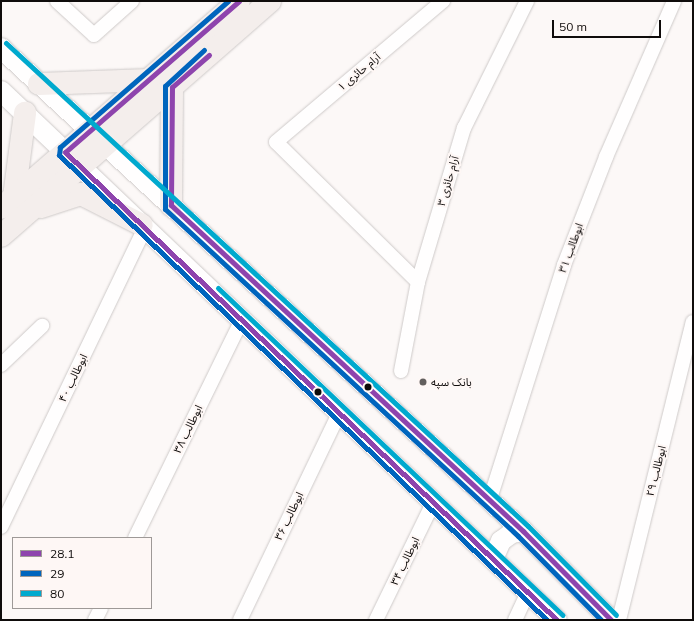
<!DOCTYPE html>
<meta charset="utf-8">
<style>
body{margin:0}
#map{position:relative;width:694px;height:621px;overflow:hidden;background:#fcf8f7;font-family:Mulish,"Noto Sans Arabic",sans-serif}
div>[style]{position:absolute}
[style*='--x']{left:calc(var(--x)*1px);top:calc(var(--y)*1px);width:calc(var(--w)*1px);rotate:calc(var(--a)*1deg)}
.roads{filter:drop-shadow(0 0 1px #cecac9) drop-shadow(0 0 1px #cecac9)}
.street>*{height:14px;margin:-7px;padding:0 7px;transform-origin:7px;border-radius:7px;background:#fffefe}
.secondary>*{height:20px;margin:-10px;padding:0 10px;transform-origin:10px;border-radius:10px;background:#fffefe}
.primary>*{height:22px;margin:-11px;padding:0 11px;transform-origin:11px;border-radius:11px;background:#f4eeec}
.bus-1>*{height:5px;margin:-2.5px;padding:0 2.5px;transform-origin:2.5px;border-radius:2.5px;background:#8e44ad}
.bus-2>*{height:5px;margin:-2.5px;padding:0 2.5px;transform-origin:2.5px;border-radius:2.5px;background:#0065bd}
.bus-3>*{height:5px;margin:-2.5px;padding:0 2.5px;transform-origin:2.5px;border-radius:2.5px;background:#00a9ce}
.dots>*{width:11px;height:11px;translate:-50% -50%;box-sizing:border-box;border:2px solid #fef7f5;border-radius:50%}
span{translate:-50% -50%;white-space:nowrap;text-align:center;line-height:1.15;-webkit-text-stroke:4px #fef7f5;paint-order:stroke}
.street-label{font-size:11px;color:#0f0c0b}
.poi-label{font-size:11px;color:#0f0c0b}
.left{translate:0 -50%;text-align:left}
.frame{position:absolute;inset:0;border:2px solid #0f0c0b;pointer-events:none}
.legend{position:absolute;left:12px;top:537px;width:140px;height:72px;box-sizing:border-box;background:#fef7f5;border:1px solid #9e9997;margin:0;padding:5px 7px;list-style:none;font-size:12px;color:#0f0c0b}
.legend li{display:flex;align-items:center;gap:8px;height:20px}
.legend b{width:20px;border:1px solid #9e9997}
.scale{position:absolute;left:552px;top:20px;width:109px;height:18px;box-sizing:border-box;border:2px solid #0f0c0b;border-top:0;padding-left:5px;font-size:12px;line-height:14px;white-space:nowrap;color:#0f0c0b;-webkit-text-stroke:3px #fef7f5;paint-order:stroke}
</style>
<div id="map">
<div class="roads">
<div class="street">
<div style="--x:57;--y:1;--w:50;--a:42.6"></div>
<div style="--x:94;--y:35;--w:51;--a:-41.8"></div>
<div style="--x:418;--y:282;--w:199;--a:-135.4"></div>
<div style="--x:276;--y:142;--w:219;--a:-40.2"></div>
<div style="--x:1;--y:365;--w:57;--a:-43.6"></div>
<div style="--x:401;--y:371;--w:91;--a:-79.2"></div>
<div style="--x:418;--y:282;--w:161;--a:-73.4"></div>
<div style="--x:464;--y:128;--w:142;--a:-63.6"></div>
<div style="--x:489;--y:502;--w:249;--a:-72.4"></div>
<div style="--x:564;--y:265;--w:116;--a:-68.7"></div>
<div style="--x:606;--y:157;--w:170;--a:-66.4"></div>
<div style="--x:1;--y:527;--w:332;--a:-64.3"></div>
<div style="--x:135;--y:538;--w:243;--a:-63.9"></div>
<div style="--x:95;--y:620;--w:13;--a:-63"></div>
<div style="--x:240;--y:620;--w:229;--a:-64.4"></div>
<div style="--x:376;--y:620;--w:130;--a:-64"></div>
<div style="--x:515;--y:620;--w:31;--a:-65"></div>
<div style="--x:619;--y:620;--w:307;--a:-76.1"></div>
</div>
<div class="secondary">
<div style="--x:1;--y:48;--w:711;--a:42.78"></div>
<div style="--x:523;--y:531;--w:125;--a:45.3"></div>
<div style="--x:1;--y:91;--w:767;--a:43.57"></div>
<div style="--x:493;--y:559;--w:20;--a:-66"></div>
<div style="--x:501;--y:541;--w:14;--a:-36"></div>
<div style="--x:512;--y:533;--w:11;--a:-10"></div>
</div>
<div class="primary">
<div style="--x:39;--y:84;--w:110;--a:-2.1"></div>
<div style="--x:14;--y:197;--w:85;--a:-82.5"></div>
<div style="--x:171;--y:205;--w:118;--a:-89.5"></div>
<div style="--x:41;--y:207;--w:42;--a:-18"></div>
<div style="--x:81;--y:194;--w:68;--a:26.9"></div>
<div style="--x:1;--y:208;--w:315;--a:-41"></div>
<div style="--x:1;--y:236;--w:357;--a:-41.1"></div>
</div>
</div>
<div class="bus-1">
<div style="--x:239;--y:1;--w:230;--a:139"></div>
<div style="--x:65;--y:152;--w:679;--a:43.57"></div>
<div style="--x:209;--y:55;--w:49;--a:139.1"></div>
<div style="--x:172;--y:87;--w:118;--a:90.5"></div>
<div style="--x:171;--y:205;--w:480;--a:42.8"></div>
<div style="--x:523;--y:531;--w:125;--a:45.3"></div>
</div>
<div class="bus-2">
<div style="--x:228;--y:1;--w:223;--a:139"></div>
<div style="--x:60;--y:147;--w:8;--a:97"></div>
<div style="--x:59;--y:155;--w:674;--a:43.62"></div>
<div style="--x:204;--y:50;--w:53;--a:137.3"></div>
<div style="--x:165;--y:86;--w:123;--a:90"></div>
<div style="--x:165;--y:209;--w:481;--a:42.8"></div>
<div style="--x:518;--y:536;--w:118;--a:45.3"></div>
</div>
<div class="bus-3">
<div style="--x:6;--y:43;--w:711;--a:42.78"></div>
<div style="--x:528;--y:526;--w:125;--a:45.3"></div>
<div style="--x:218;--y:288;--w:475;--a:43.5"></div>
</div>
<div class="dots">
<div style="left:423px;top:382px;background:#625f5e"></div>
<div style="left:368px;top:387px;background:#0f0c0b"></div>
<div style="left:318px;top:392px;background:#0f0c0b"></div>
</div>
<div class="street-label">
<span style="left:359px;top:72px;rotate:-40deg">آرام حائری ۱</span>
<span style="left:448px;top:181px;rotate:-74deg">آرام حائری ۳</span>
<span style="left:571px;top:248px;rotate:-70deg">ابوطالب ۳۱</span>
<span style="left:73px;top:378px;rotate:-64deg">ابوطالب ۴۰</span>
<span style="left:188px;top:429px;rotate:-64deg">ابوطالب ۳۸</span>
<span style="left:656px;top:471px;rotate:-76deg">ابوطالب ۲۹</span>
<span style="left:289px;top:516px;rotate:-64deg">ابوطالب ۳۶</span>
<span style="left:405px;top:561px;rotate:-64deg">ابوطالب ۳۴</span>
</div>
<div class="poi-label">
<span class="left" style="left:431px;top:382px">بانک سپه</span>
</div>
<div class="frame"></div>
<ul class="legend">
<li><b style="height:5px;background:#8e44ad"></b>28.1</li>
<li><b style="height:5px;background:#0065bd"></b>29</li>
<li><b style="height:5px;background:#00a9ce"></b>80</li>
</ul>
<div class="scale">50 m</div>
</div>
